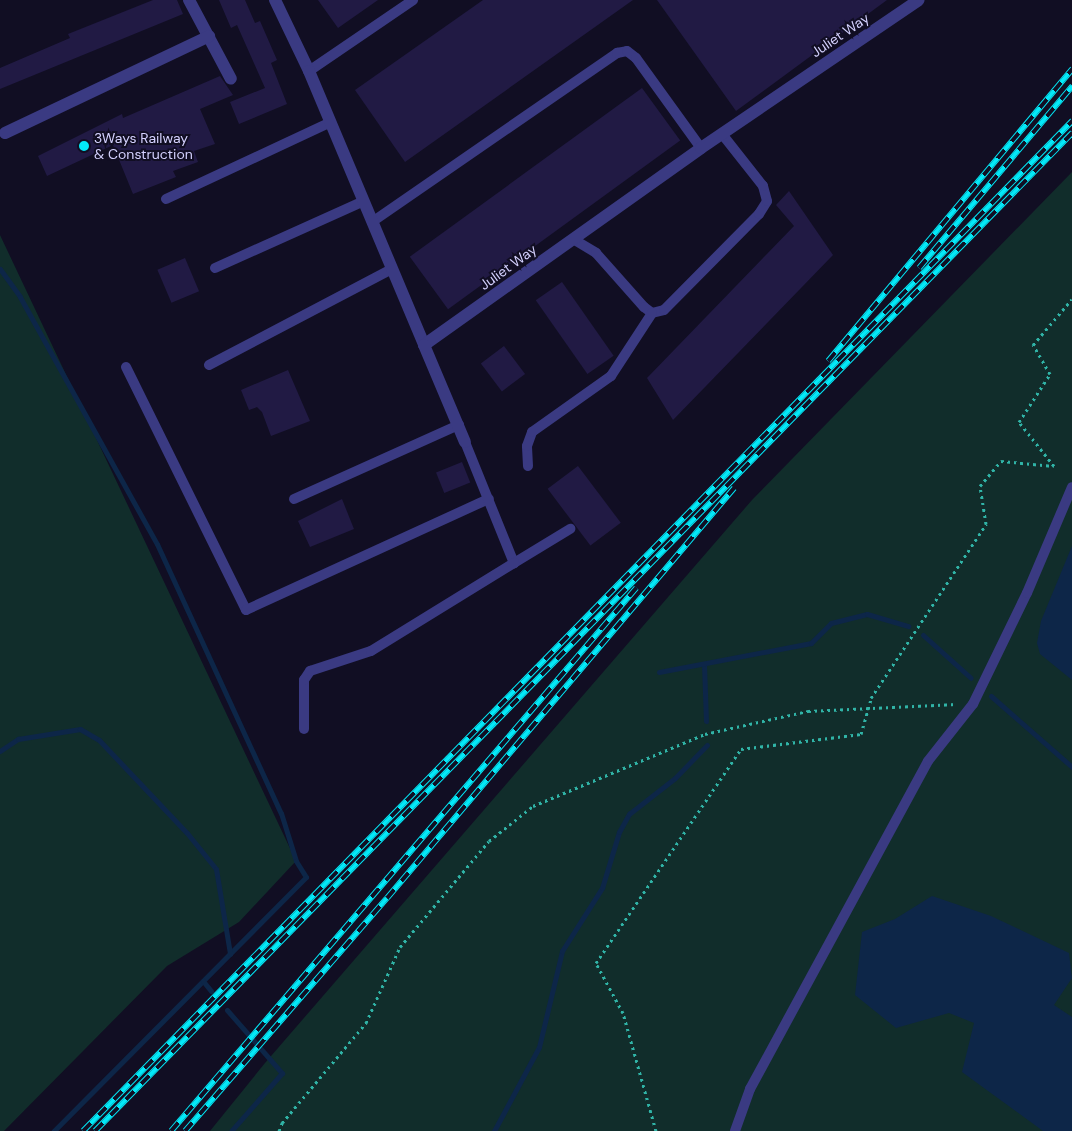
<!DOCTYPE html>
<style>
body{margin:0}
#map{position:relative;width:1072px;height:1131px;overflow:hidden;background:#110e23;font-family:"DM Sans",sans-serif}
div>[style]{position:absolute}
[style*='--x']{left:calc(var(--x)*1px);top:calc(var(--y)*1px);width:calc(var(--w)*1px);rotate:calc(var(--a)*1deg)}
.green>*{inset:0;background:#112d2b}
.water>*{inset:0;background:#0d2648}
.stream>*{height:5px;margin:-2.5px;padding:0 2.5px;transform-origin:2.5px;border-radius:2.5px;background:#0d2648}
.building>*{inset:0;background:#211a44;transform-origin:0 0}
.path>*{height:3px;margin-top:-1.5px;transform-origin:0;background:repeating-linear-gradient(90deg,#30b4a7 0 2.5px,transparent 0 6.5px)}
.lane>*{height:10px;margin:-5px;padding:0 5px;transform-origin:5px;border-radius:5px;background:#3a3a82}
.street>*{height:12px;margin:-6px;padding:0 6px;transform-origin:6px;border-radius:6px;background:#3a3a82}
.rail>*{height:5.5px;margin-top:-2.75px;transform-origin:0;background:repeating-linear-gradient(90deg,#110e23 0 11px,#03e9f8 0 22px);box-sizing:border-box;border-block:1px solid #03e9f8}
.dots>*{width:14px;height:14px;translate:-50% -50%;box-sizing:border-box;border:2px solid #110e23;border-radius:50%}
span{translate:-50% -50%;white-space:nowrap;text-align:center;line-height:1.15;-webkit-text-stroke:4px #110e23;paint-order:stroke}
.street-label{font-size:14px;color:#d4d1fe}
.poi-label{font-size:14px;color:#d4d1fe}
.left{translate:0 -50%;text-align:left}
</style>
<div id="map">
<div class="green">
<div style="clip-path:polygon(1072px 172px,1072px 1131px,210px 1131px,265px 1063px,752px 500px)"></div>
<div style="clip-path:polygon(0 235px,296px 861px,239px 922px,167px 966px,4px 1131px,0 1131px)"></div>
</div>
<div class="water">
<div style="clip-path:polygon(1072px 546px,1072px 680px,1040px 654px,1037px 643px,1041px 621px)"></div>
<div style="clip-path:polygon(932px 896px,991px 916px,1069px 953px,1072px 978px,1054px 1005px,1072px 1017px,1072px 1131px,1043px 1131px,962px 1072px,974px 1023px,949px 1013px,896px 1028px,855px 995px,862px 932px,895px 919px)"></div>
</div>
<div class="stream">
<div style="--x:0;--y:269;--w:34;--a:54"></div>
<div style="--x:20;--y:297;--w:282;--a:61"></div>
<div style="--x:157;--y:544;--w:296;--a:65.3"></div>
<div style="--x:281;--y:813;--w:50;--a:72.6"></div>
<div style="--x:296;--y:861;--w:19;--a:58"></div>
<div style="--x:306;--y:877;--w:358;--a:134.8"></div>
<div style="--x:923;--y:635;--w:64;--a:41.9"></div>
<div style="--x:704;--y:664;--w:57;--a:88"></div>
<div style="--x:659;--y:672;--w:155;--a:-10.8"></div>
<div style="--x:811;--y:643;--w:28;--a:-45"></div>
<div style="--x:831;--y:623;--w:37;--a:-14"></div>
<div style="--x:867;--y:614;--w:43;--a:16.3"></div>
<div style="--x:991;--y:696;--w:108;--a:41.2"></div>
<div style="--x:0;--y:751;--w:22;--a:-34"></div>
<div style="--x:18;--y:739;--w:63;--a:-9.2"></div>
<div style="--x:80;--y:729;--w:22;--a:30"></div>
<div style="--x:99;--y:740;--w:128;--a:46.6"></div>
<div style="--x:187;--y:833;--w:46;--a:51.1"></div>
<div style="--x:216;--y:869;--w:86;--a:80.6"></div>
<div style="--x:203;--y:981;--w:13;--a:51"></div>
<div style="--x:227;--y:1010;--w:84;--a:48.9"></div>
<div style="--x:282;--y:1073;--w:77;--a:131.3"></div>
<div style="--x:494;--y:1131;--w:95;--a:-61.8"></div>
<div style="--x:539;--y:1047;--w:99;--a:-76.5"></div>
<div style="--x:562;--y:951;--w:75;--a:-57.6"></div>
<div style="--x:602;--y:888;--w:59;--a:-73.1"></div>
<div style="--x:619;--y:832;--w:21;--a:-61"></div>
<div style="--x:629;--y:814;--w:58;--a:-38"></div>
<div style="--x:675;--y:778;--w:46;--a:-45.9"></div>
</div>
<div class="building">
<div style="clip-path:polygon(153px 0,177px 0,183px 14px,0 89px,0 68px,70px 38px,68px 34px)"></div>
<div style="clip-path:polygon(219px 0,245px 0,255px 23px,260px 21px,277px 60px,271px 63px,287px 104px,239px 124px,230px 102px,265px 88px,237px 25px,231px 28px)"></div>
<div style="clip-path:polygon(318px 0,378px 0,338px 28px)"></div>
<div style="clip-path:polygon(483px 0,633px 0,405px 162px,355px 90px)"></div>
<div style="clip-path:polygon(657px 0,887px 0,736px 111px)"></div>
<div style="clip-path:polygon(220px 76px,233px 95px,200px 109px,215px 144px,194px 151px,198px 162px,173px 171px,176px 177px,133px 194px,113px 145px,47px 176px,38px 156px,122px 114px,123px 118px)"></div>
<div style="left:642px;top:88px;width:65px;height:287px;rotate:54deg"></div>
<div style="clip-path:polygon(789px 191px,833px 255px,673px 420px,647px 378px,794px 226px,776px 205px)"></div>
<div style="left:185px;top:258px;width:36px;height:30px;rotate:67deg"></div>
<div style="left:562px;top:282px;width:90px;height:32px;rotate:55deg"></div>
<div style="left:504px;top:346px;width:35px;height:29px;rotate:53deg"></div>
<div style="clip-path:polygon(288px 370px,310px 421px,271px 436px,262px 412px,257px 407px,249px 410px,241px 390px)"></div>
<div style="left:462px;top:462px;width:22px;height:28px;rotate:68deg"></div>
<div style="left:578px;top:466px;width:71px;height:38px;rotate:53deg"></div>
<div style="clip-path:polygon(342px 499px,354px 529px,310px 547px,298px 521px)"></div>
</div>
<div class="path">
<div style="--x:279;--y:1131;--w:9;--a:-69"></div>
<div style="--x:282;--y:1123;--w:131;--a:-50"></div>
<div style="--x:366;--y:1023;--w:83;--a:-65.9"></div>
<div style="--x:400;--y:947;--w:138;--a:-50"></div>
<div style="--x:489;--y:841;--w:56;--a:-38.5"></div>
<div style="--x:533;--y:806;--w:186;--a:-22.7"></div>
<div style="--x:705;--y:734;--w:106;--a:-12.6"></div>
<div style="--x:808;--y:711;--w:149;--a:-2.7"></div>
<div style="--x:656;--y:1131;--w:123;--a:-105.6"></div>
<div style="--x:623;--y:1013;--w:57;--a:-118.4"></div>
<div style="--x:596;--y:963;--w:258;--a:-55.9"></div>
<div style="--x:741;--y:749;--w:121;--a:-7.1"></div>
<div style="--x:861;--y:734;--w:37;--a:-74"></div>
<div style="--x:871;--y:698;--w:209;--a:-56.5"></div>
<div style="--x:986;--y:524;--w:38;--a:-99"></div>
<div style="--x:980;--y:486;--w:33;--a:-50"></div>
<div style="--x:1001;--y:461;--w:53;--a:5.4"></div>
<div style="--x:1054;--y:466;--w:56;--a:-128.5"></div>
<div style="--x:1019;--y:422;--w:57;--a:-57.1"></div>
<div style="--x:1050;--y:374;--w:34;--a:-120"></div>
<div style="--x:1033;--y:345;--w:60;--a:-49.7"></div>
</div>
<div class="lane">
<div style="--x:309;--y:71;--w:126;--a:-34.3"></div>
<div style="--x:166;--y:199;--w:182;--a:-25"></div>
<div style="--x:372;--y:222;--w:298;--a:-34.6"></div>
<div style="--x:617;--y:53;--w:10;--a:-11"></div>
<div style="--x:627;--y:51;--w:11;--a:38"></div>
<div style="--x:636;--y:58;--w:111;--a:54.2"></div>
<div style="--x:573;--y:239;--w:27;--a:31"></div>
<div style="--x:596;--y:253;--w:72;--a:48.4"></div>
<div style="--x:644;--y:307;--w:10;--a:37"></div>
<div style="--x:652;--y:313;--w:12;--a:-14"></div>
<div style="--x:664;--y:310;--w:135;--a:-45.3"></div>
<div style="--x:759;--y:214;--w:15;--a:-58"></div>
<div style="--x:767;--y:201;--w:16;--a:-105"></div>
<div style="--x:763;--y:186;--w:66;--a:-128.3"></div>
<div style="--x:215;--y:268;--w:163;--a:-24.2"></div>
<div style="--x:209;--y:365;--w:207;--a:-27.7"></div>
<div style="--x:126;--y:367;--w:271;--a:63.7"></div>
<div style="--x:246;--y:610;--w:267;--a:-24.6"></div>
<div style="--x:465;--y:442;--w:131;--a:68"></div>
<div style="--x:514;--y:563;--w:66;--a:-31.3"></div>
<div style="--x:528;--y:466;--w:20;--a:-93"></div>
<div style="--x:527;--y:446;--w:15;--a:-70"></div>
<div style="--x:532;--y:432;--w:97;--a:-35.3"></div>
<div style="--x:611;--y:376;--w:75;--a:-56.9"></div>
<div style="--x:294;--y:499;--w:181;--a:-24.2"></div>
<div style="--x:304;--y:729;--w:49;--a:-90"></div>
<div style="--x:304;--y:680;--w:11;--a:-56"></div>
<div style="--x:310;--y:671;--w:64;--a:-18.2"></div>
<div style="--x:371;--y:651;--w:168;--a:-31.6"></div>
<div style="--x:735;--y:1131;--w:45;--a:-70.3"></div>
<div style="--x:750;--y:1089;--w:373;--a:-61.5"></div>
<div style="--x:928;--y:761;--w:73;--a:-51.7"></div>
<div style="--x:973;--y:704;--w:123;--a:-64.1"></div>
<div style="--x:1027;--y:593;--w:115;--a:-67"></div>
</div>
<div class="street">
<div style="--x:189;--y:0;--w:89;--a:62"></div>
<div style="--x:275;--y:0;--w:79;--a:64.4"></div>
<div style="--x:309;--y:71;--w:297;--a:67.2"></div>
<div style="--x:424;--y:345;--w:340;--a:-35.4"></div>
<div style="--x:701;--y:148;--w:263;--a:-34.2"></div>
<div style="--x:5;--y:133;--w:226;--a:-25.4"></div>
<div style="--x:424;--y:345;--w:105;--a:67.1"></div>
</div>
<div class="rail">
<div style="--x:919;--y:268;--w:238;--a:-49.9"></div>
<div style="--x:828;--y:361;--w:381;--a:-50.1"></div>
<div style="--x:83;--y:1131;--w:1414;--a:-45.6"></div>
<div style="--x:95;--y:1131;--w:1397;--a:-45.61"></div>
<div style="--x:171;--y:1131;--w:715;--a:-49.42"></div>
<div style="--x:185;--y:1131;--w:308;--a:-49.1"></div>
<div style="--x:387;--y:898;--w:537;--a:-49.76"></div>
</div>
<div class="dots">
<div style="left:84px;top:146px;background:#03e9f8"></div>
</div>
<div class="street-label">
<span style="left:840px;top:35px;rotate:-34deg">Juliet Way</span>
<span style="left:508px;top:267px;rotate:-36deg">Juliet Way</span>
</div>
<div class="poi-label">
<span class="left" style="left:94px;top:146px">3Ways Railway<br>&amp; Construction</span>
</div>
</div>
